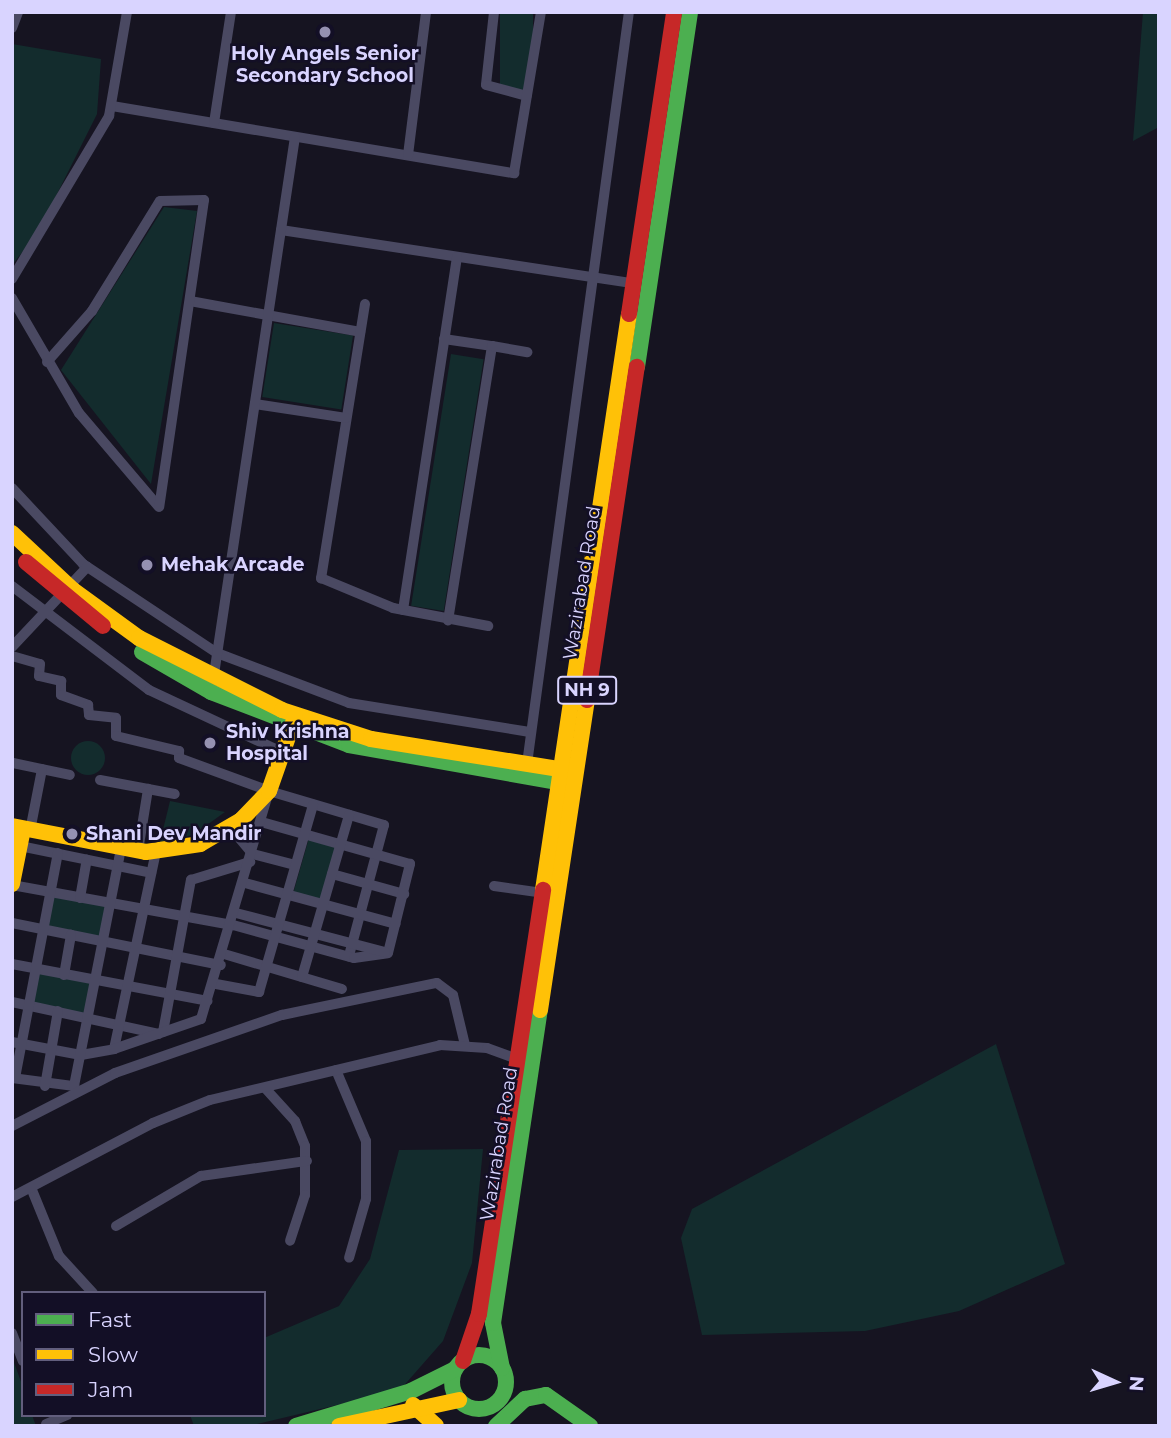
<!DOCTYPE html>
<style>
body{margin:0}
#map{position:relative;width:1171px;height:1438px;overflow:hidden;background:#161421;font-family:Montserrat,sans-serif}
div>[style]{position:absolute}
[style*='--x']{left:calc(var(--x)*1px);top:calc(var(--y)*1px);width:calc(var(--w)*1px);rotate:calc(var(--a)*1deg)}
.green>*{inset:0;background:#132c2d;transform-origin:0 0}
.round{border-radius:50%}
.street>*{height:10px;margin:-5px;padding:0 5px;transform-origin:5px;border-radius:5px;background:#4a4962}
.fast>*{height:16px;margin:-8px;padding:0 8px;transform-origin:8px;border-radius:8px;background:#4caf50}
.fast>.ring{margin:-8px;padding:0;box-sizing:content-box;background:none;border:16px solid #4caf50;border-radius:50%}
.slow>*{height:16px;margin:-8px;padding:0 8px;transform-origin:8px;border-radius:8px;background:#ffc107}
.jam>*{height:16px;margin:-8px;padding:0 8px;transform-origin:8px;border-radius:8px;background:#c62828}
.dots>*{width:19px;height:19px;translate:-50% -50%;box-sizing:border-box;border:4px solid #130f26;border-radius:50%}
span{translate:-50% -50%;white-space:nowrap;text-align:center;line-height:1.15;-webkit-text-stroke:5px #130f26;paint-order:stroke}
.shield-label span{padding:2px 5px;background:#130f26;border:2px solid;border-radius:5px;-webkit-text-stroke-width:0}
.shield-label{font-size:18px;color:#d9d4ff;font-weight:700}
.poi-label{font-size:19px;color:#d9d4ff;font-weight:700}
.left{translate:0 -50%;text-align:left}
.street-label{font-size:19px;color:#d9d4ff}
.frame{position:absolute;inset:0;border:14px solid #d9d4ff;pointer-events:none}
.legend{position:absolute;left:21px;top:1291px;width:245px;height:126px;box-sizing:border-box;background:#130f26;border:2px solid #625e7d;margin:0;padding:9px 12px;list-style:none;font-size:21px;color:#d9d4ff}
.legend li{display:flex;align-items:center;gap:14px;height:35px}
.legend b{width:35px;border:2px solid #625e7d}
.north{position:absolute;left:1080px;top:1347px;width:70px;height:70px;-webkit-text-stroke:5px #130f26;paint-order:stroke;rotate:94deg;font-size:19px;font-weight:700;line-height:28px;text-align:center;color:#d9d4ff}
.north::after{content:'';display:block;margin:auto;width:24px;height:32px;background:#d9d4ff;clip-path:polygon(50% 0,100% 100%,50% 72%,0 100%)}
</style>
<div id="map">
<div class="green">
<div style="left:500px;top:12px;width:33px;height:78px"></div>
<div style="clip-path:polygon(1143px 12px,1159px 12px,1159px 127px,1133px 141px)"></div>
<div style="clip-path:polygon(12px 44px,101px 59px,97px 114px,37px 234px,12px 265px)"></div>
<div style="clip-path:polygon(164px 207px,197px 211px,151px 484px,61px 370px)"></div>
<div style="left:274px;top:323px;width:80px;height:75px;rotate:9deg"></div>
<div style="left:451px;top:354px;width:33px;height:255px;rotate:9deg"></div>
<div class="round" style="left:71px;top:741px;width:34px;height:34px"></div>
<div style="clip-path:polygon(170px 801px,225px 812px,193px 835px,160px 842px)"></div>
<div style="left:309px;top:838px;width:29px;height:57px;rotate:16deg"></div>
<div style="left:51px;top:895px;width:57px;height:32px;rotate:11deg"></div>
<div style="left:36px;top:972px;width:56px;height:32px;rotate:11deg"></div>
<div style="clip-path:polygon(996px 1044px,1065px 1264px,959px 1311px,865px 1331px,702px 1335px,681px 1238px,692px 1209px)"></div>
<div style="clip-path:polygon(483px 1149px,472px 1263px,443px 1341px,400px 1390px,249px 1426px,194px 1426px,190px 1415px,264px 1415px,264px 1338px,339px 1306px,370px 1259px,399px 1150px)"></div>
<div style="clip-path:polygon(12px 1357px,23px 1387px,23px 1415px,32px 1415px,36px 1426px,12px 1426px)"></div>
</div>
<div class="street">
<div style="--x:494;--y:12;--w:73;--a:96.3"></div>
<div style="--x:486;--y:85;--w:42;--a:15"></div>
<div style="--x:12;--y:28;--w:17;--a:-69"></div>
<div style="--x:112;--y:106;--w:408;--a:9.5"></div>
<div style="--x:514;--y:173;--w:163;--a:-80.5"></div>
<div style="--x:214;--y:123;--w:112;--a:-81.3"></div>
<div style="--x:408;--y:155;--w:144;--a:-82.8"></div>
<div style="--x:281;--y:230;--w:355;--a:8.6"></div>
<div style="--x:12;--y:279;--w:190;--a:-59.2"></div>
<div style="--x:109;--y:116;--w:106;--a:-80.2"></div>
<div style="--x:12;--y:298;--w:133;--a:59.8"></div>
<div style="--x:79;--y:413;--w:123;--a:49.6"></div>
<div style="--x:190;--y:301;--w:173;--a:10.3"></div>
<div style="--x:365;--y:304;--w:278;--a:99.1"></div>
<div style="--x:321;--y:578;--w:78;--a:22.6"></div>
<div style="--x:393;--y:608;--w:97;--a:10.7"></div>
<div style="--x:444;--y:339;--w:49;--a:8.3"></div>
<div style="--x:492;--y:346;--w:278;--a:99.1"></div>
<div style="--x:492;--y:346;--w:36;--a:10"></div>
<div style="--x:47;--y:362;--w:68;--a:-48.6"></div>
<div style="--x:92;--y:311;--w:129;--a:-58.3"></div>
<div style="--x:160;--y:201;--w:44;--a:-1.3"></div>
<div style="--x:204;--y:200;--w:310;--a:98.3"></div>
<div style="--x:255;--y:404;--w:92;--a:8.7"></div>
<div style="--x:12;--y:488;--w:104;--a:46.9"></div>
<div style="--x:83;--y:564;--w:161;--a:33.6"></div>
<div style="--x:217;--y:653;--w:141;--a:20.7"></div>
<div style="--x:349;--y:703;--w:183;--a:9.1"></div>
<div style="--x:12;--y:586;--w:172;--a:37.2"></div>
<div style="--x:149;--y:690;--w:149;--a:25"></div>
<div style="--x:403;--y:610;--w:357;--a:-81.3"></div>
<div style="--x:12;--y:647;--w:110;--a:-46.8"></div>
<div style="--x:12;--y:656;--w:29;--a:16"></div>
<div style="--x:40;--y:664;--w:12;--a:95"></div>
<div style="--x:39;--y:676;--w:23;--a:13"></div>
<div style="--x:61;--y:681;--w:14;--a:90"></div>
<div style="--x:61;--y:695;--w:29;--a:20"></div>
<div style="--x:88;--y:705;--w:10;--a:84"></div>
<div style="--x:89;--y:715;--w:27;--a:6"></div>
<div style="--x:116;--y:718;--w:18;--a:90"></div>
<div style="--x:116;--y:736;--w:65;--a:13.4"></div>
<div style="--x:179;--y:751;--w:7;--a:90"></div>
<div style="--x:179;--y:758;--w:96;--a:20.1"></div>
<div style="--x:269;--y:791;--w:120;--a:16.5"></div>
<div style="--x:384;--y:825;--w:136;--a:105"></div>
<div style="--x:213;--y:681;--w:550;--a:-81.43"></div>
<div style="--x:13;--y:763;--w:58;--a:11.9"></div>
<div style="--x:527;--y:764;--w:759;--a:-82.28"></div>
<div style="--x:100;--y:780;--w:76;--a:10.6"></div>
<div style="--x:230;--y:827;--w:35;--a:50"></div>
<div style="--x:253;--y:854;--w:43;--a:14.7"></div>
<div style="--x:30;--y:831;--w:63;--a:-79"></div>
<div style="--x:20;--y:846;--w:134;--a:11.6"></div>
<div style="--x:138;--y:851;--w:63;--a:-80.8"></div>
<div style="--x:332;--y:874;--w:75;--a:15.5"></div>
<div style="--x:245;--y:883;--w:156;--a:15.2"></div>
<div style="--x:12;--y:885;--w:225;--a:10.3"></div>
<div style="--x:233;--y:925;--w:125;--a:15.3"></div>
<div style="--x:354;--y:958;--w:34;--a:-8"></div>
<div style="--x:388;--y:953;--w:92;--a:-76.1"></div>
<div style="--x:410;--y:864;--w:154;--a:-164.2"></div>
<div style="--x:494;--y:886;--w:49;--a:8.1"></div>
<div style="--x:80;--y:898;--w:39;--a:-80"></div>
<div style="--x:236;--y:913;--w:154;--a:14.7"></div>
<div style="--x:12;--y:923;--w:213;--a:11.4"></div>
<div style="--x:224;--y:954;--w:123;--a:16.5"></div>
<div style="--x:12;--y:964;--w:199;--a:10.7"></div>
<div style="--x:64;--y:975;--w:41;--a:-80.1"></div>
<div style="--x:302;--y:977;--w:169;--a:-73.8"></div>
<div style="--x:216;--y:984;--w:44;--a:10.5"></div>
<div style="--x:259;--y:992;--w:195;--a:-73.9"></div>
<div style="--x:12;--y:1002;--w:150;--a:12.3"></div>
<div style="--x:163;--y:1032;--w:155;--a:-79.6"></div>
<div style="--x:191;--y:880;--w:62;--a:-17"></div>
<div style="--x:12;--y:1042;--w:70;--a:10.7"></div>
<div style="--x:81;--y:1055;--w:34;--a:-10"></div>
<div style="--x:114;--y:1049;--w:201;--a:-78"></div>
<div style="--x:114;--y:1049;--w:92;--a:-19"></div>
<div style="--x:201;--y:1019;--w:235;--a:-73.4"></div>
<div style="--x:336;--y:1070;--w:77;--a:67.1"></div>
<div style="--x:366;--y:1141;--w:58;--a:90"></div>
<div style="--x:366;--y:1199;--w:61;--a:106.1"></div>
<div style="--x:12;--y:1078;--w:63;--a:7.4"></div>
<div style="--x:74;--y:1086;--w:243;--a:-78.8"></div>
<div style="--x:15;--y:1078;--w:229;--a:-79.2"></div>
<div style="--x:45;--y:1086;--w:76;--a:-80.2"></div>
<div style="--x:265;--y:1088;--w:45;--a:47.7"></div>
<div style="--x:295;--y:1121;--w:27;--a:68"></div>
<div style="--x:305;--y:1146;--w:49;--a:90"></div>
<div style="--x:305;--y:1195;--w:48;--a:108.1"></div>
<div style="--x:12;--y:1126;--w:116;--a:-27.2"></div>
<div style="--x:115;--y:1073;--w:177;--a:-19.2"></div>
<div style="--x:282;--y:1015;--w:158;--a:-11.7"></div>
<div style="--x:437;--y:983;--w:20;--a:37"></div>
<div style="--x:453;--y:995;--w:51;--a:76.5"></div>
<div style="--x:32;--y:1190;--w:71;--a:67.8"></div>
<div style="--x:59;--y:1256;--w:50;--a:47.4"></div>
<div style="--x:12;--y:1197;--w:159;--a:-27.7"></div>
<div style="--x:153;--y:1123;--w:61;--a:-22"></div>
<div style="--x:210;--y:1100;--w:236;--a:-13.4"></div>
<div style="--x:440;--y:1045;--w:47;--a:3.7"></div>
<div style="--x:487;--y:1048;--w:33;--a:20"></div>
<div style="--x:116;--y:1226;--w:99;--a:-30.5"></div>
<div style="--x:201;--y:1176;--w:107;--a:-8.1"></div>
<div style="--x:12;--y:1333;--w:30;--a:69"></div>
<div style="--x:46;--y:1424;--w:23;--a:-23"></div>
</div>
<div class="fast">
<div style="--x:637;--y:367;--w:359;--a:-81.5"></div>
<div style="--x:142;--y:652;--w:80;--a:30.1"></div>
<div style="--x:211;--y:692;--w:148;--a:21"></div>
<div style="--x:349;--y:745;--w:222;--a:10.1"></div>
<div class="ring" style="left:452px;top:1355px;width:38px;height:38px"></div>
<div style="--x:502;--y:1368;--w:46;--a:-101.3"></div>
<div style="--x:493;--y:1323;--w:317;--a:-81.5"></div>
<div style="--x:296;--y:1426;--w:120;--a:-16.9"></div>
<div style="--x:411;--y:1391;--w:49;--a:-26.6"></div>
<div style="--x:496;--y:1426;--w:40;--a:-43"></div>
<div style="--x:525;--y:1399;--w:21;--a:-11"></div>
<div style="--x:546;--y:1395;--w:54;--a:35.2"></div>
</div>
<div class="slow">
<div style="--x:12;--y:533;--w:83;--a:43.1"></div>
<div style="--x:73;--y:590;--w:82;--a:36"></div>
<div style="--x:139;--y:638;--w:160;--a:26.7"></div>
<div style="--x:282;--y:710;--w:94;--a:18"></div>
<div style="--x:371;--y:739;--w:202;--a:9.1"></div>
<div style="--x:12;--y:826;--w:136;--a:11"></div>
<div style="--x:146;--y:852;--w:55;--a:-8.4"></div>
<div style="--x:200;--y:844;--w:48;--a:-30.3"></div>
<div style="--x:241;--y:820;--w:40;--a:-46"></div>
<div style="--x:269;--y:791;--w:78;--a:-70.6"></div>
<div style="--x:12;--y:884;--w:56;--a:-78.7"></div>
<div style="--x:543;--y:890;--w:582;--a:-81.51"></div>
<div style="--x:540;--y:1010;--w:314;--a:-81.4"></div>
<div style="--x:413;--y:1405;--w:31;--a:42"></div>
<div style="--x:339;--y:1426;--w:123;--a:-12.2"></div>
</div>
<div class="jam">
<div style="--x:629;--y:314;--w:305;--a:-81.5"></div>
<div style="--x:26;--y:562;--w:100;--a:39.7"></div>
<div style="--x:587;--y:700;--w:337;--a:-81.5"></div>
<div style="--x:463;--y:1361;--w:50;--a:-71.2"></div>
<div style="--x:479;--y:1314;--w:429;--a:-81.4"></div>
</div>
<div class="dots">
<div style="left:325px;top:32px;background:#9591b1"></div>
<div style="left:147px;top:565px;background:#9591b1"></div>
<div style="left:210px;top:743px;background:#9591b1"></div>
<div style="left:72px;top:834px;background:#9591b1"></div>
</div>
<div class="shield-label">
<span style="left:587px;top:690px">NH 9</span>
</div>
<div class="poi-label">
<span style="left:325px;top:65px">Holy Angels Senior<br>Secondary School</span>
<span class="left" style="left:161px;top:565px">Mehak Arcade</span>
<span class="left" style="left:226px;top:743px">Shiv Krishna<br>Hospital</span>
<span class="left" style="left:86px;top:834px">Shani Dev Mandir</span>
</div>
<div class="street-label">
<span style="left:582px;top:583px;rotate:-81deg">Wazirabad Road</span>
<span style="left:499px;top:1144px;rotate:-81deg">Wazirabad Road</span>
</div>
<div class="frame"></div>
<ul class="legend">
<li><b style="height:9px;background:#4caf50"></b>Fast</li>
<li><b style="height:9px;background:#ffc107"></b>Slow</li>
<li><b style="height:9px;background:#c62828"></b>Jam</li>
</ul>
<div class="north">N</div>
</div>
